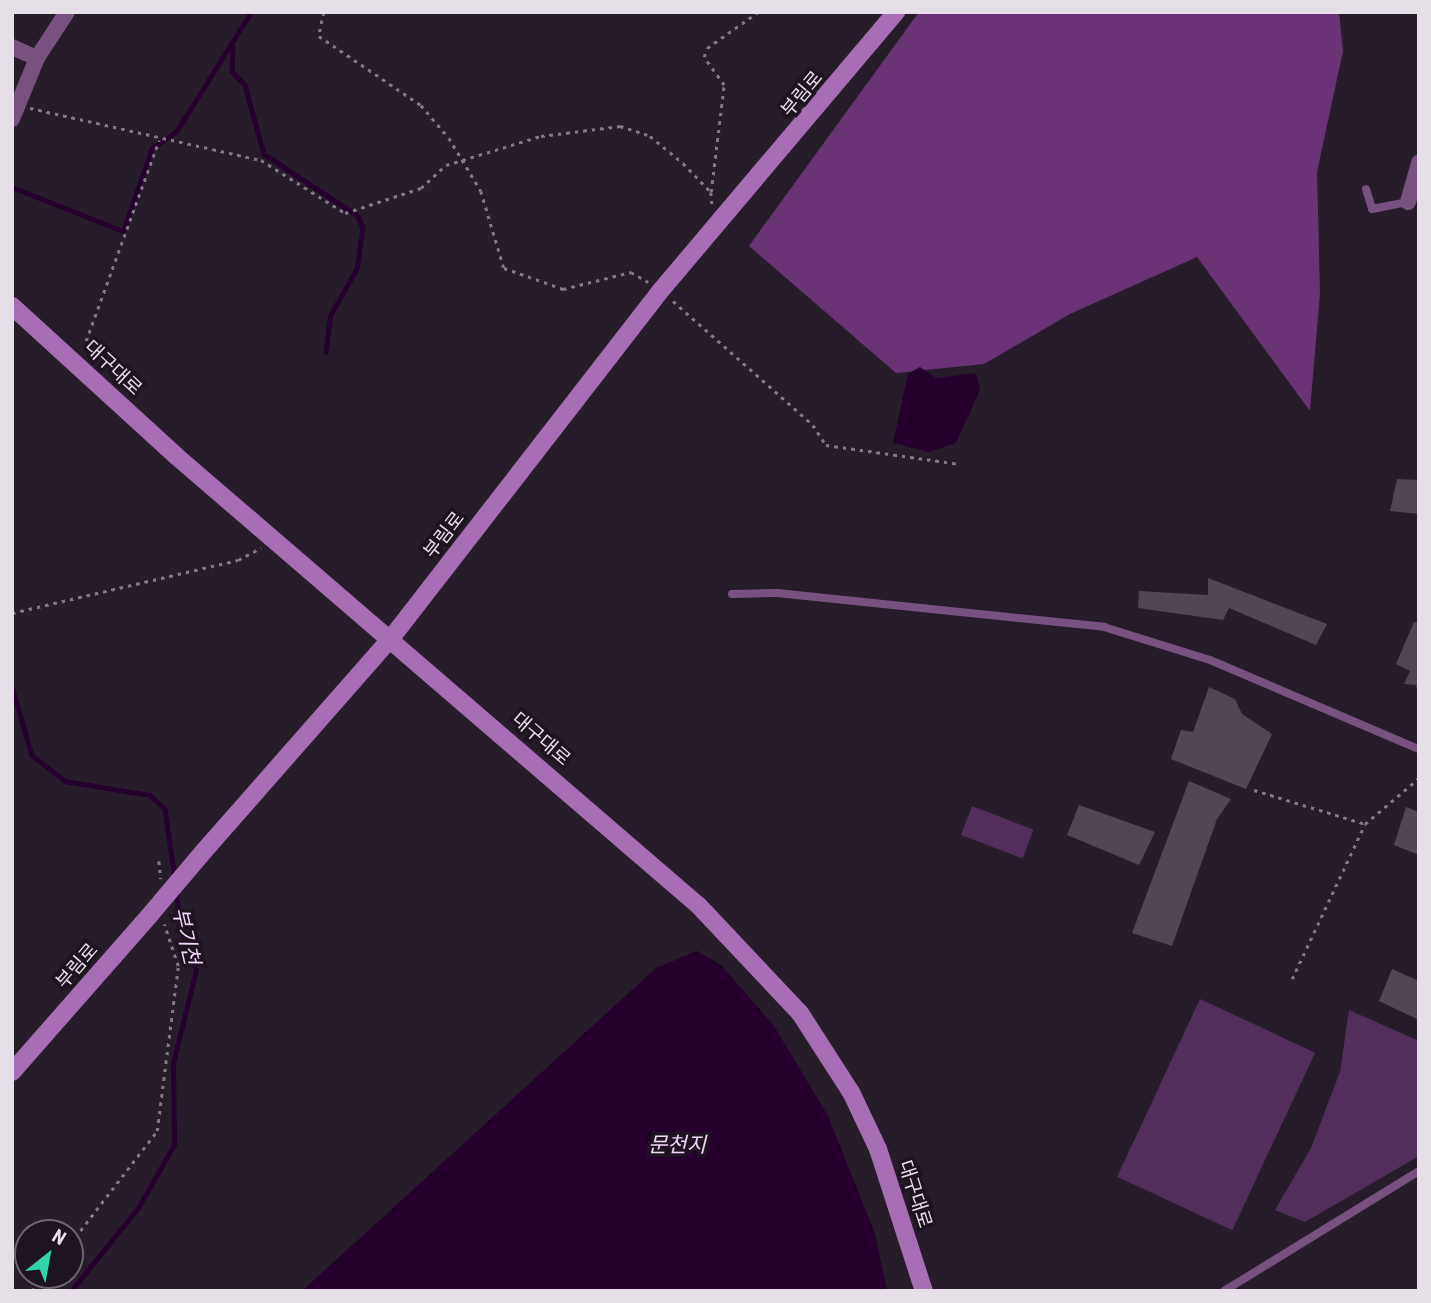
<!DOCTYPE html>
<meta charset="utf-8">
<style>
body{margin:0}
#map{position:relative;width:1431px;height:1303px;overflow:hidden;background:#271d2a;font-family:"Roboto Condensed","Noto Sans KR",sans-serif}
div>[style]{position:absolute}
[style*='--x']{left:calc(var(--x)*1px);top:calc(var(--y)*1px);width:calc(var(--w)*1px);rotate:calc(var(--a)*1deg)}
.green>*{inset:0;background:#522f5a;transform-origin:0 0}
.forest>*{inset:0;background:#693376}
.water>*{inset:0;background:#25002d}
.stream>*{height:4.5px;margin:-2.25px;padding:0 2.25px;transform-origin:2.25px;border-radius:2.25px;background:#25002d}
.building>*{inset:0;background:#524654}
.path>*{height:2.5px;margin-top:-1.25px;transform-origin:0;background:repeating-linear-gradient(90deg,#827984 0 3.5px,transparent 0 8.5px)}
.lane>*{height:8px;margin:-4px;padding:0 4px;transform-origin:4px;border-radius:4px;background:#77527f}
.street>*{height:16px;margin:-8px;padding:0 8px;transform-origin:8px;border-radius:8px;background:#77527f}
.secondary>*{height:18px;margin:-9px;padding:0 9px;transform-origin:9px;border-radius:9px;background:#a76db5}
.secondary-bridge>*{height:18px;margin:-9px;padding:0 9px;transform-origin:9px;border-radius:9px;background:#a76db5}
span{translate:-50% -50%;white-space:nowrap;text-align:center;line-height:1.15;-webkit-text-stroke:7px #1e1420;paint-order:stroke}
.street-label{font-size:19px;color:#e6dfe8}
.water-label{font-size:21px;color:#f2d3f9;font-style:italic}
.frame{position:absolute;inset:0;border:14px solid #e6dfe8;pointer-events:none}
.north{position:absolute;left:14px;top:1219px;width:70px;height:70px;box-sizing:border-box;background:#1e1420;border:2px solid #6e6570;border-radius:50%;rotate:31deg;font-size:19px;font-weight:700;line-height:28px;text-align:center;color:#e6dfe8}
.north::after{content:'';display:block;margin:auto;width:24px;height:32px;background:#31d4a9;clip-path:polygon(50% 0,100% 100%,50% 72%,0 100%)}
</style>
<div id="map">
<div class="green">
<div style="left:972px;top:806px;width:66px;height:31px;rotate:21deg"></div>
<div style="left:1200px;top:999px;width:127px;height:196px;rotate:25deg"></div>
<div style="clip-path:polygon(1349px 1010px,1419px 1041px,1419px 1156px,1305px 1222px,1275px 1210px,1311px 1148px,1340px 1072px)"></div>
</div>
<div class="forest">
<div style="clip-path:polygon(919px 12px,1339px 12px,1343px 51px,1317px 172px,1320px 293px,1310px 411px,1197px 257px,1070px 314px,984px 364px,896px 373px,749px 246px)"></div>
</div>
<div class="water">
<div style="clip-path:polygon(920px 367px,936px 378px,976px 373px,980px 390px,956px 443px,929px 452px,893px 443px,908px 374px)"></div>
<div style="clip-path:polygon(697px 951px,721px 965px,774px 1026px,828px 1116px,875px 1234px,887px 1291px,302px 1291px,656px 968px)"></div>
</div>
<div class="stream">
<div style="--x:233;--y:46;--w:25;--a:92"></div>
<div style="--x:232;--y:71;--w:19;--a:47"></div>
<div style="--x:245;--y:85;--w:72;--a:74.6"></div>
<div style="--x:264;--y:154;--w:113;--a:33.4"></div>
<div style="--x:358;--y:216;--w:13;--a:67"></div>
<div style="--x:363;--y:228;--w:41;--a:98.3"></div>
<div style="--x:357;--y:269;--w:53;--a:119.5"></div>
<div style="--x:331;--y:315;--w:37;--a:98"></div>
<div style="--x:12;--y:187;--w:119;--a:21.6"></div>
<div style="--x:123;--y:231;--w:88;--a:-70.7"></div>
<div style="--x:152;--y:148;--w:29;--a:-34"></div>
<div style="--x:176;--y:132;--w:142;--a:-58"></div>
<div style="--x:12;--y:687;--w:71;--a:73.6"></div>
<div style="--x:32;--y:755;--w:42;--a:38.2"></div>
<div style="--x:65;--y:781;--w:86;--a:9.4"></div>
<div style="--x:150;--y:795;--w:21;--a:43"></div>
<div style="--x:165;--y:809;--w:70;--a:81.8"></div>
<div style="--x:71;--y:1291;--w:107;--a:-51.1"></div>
<div style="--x:138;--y:1208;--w:73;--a:-60.3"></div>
<div style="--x:174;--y:1145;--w:82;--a:-90.7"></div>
<div style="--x:173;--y:1063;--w:96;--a:-76.1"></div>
<div style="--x:196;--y:970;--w:47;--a:-111.1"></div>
<div style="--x:179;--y:926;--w:33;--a:-95"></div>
</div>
<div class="building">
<div style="clip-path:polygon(1397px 479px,1419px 480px,1419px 514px,1390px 511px)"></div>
<div style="clip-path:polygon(1208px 578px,1327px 624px,1316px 645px,1229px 608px,1223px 620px,1138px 608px,1139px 591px,1208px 595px)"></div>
<div style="clip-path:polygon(1414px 622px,1419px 623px,1419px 699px,1416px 685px,1404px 684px,1410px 671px,1396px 664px)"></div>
<div style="clip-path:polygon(1209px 687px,1235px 699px,1242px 714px,1272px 734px,1246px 789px,1171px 759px,1181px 730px,1193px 732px)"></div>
<div style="clip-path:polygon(1189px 781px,1231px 799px,1217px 819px,1172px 946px,1132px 933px)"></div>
<div style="clip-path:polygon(1079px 805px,1155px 832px,1139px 865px,1067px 835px)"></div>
<div style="clip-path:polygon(1406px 807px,1419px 812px,1419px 855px,1394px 845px)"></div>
<div style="clip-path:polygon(1392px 969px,1419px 981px,1419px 1020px,1379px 1001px)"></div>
</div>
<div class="path">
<div style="--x:324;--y:12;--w:25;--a:102"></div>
<div style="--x:319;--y:36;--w:123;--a:34.1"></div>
<div style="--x:421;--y:105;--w:43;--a:49.7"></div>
<div style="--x:449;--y:138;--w:62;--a:58.9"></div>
<div style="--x:481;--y:191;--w:80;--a:73.4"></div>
<div style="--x:504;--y:268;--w:63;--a:19.6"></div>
<div style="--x:563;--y:289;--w:70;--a:-14"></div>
<div style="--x:631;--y:272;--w:20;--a:30"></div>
<div style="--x:30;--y:108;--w:237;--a:12.7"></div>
<div style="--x:261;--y:160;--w:99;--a:32.2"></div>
<div style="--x:345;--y:213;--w:80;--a:-18.2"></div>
<div style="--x:421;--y:188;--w:34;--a:-43"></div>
<div style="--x:446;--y:165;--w:99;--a:-17"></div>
<div style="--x:541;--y:136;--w:80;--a:-7.2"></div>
<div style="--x:620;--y:126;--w:32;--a:18"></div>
<div style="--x:650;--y:136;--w:43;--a:39.3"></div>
<div style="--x:683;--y:163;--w:40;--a:46"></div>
<div style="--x:711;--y:192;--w:12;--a:85"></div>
<div style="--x:711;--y:192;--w:108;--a:-83.1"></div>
<div style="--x:724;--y:85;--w:34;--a:-126"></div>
<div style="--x:704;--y:57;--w:9;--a:-72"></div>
<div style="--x:707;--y:48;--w:62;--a:-35.2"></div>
<div style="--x:673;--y:301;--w:187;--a:41.5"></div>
<div style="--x:813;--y:425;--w:24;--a:57"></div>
<div style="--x:826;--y:445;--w:135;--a:8.1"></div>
<div style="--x:83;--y:349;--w:222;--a:-70"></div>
<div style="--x:12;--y:613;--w:232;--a:-13.2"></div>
<div style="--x:238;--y:560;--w:26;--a:-28"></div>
<div style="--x:1254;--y:790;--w:116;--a:17"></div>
<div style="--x:1365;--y:824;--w:71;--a:-40.4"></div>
<div style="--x:159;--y:861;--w:18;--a:84"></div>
<div style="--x:1292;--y:979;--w:171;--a:-64.8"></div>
<div style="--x:70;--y:1244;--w:143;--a:-52.4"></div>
<div style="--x:157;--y:1131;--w:166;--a:-82.7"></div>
<div style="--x:178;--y:966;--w:44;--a:-108.4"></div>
<div style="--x:32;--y:1291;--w:21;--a:-51"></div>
</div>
<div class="lane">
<div style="--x:1366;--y:189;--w:21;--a:73"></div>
<div style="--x:1372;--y:209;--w:37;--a:-11"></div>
<div style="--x:732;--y:594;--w:45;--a:-1.3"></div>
<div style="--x:777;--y:593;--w:329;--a:5.9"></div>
<div style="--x:1104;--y:627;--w:111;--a:17.3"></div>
<div style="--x:1210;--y:660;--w:227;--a:23.1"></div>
<div style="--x:1224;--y:1291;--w:229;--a:-31.6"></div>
</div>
<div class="street">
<div style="--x:12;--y:47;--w:27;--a:24"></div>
<div style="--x:12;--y:119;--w:66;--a:-67.7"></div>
<div style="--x:37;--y:58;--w:55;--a:-56.9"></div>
<div style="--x:1408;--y:202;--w:41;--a:-74.2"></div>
</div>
<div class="secondary">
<div style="--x:12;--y:306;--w:221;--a:42.4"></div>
<div style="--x:175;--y:455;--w:691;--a:40.72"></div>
<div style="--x:699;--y:906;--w:147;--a:46.7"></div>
<div style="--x:800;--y:1013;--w:94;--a:57.2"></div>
<div style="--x:851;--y:1092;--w:63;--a:64.7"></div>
<div style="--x:878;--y:1149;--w:149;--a:72.1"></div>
<div style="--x:204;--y:851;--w:285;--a:-48.7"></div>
<div style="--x:392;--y:637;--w:440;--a:-52.2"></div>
<div style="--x:662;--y:289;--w:363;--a:-49.8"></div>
<div style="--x:12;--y:1072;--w:208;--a:-48.7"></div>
</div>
<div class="secondary-bridge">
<div style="--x:149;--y:916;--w:85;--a:-49.8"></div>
</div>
<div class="street-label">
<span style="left:802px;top:94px;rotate:-50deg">부림로</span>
<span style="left:113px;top:368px;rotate:43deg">대구대로</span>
<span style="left:444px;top:535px;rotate:-52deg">부림로</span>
<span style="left:541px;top:739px;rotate:41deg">대구대로</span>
<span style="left:77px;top:966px;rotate:-49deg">부림로</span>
<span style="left:915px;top:1194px;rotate:72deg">대구대로</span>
</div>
<div class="water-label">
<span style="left:186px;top:936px;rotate:77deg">부기천</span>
<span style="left:677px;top:1145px">문천지</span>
</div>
<div class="frame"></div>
<div class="north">N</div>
</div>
